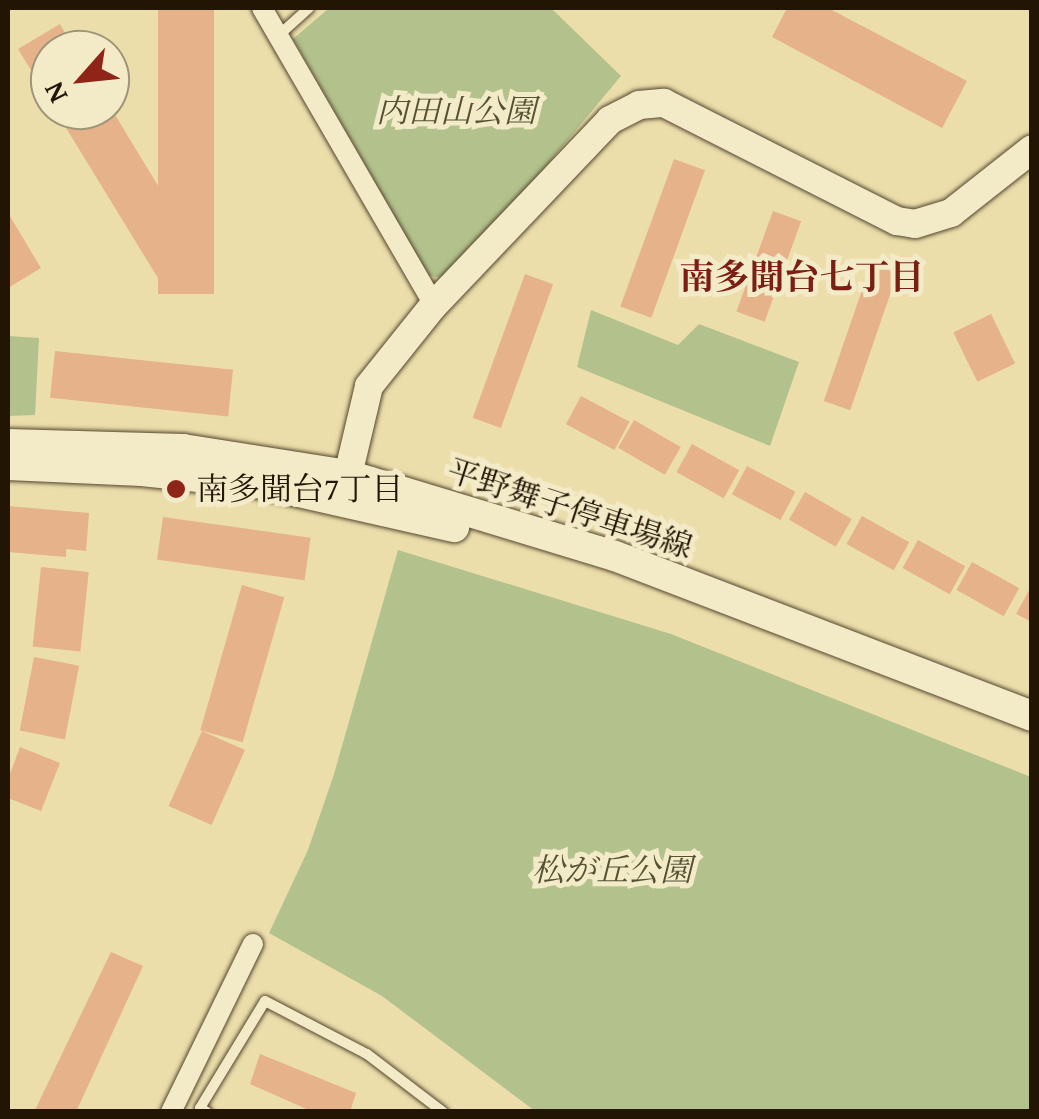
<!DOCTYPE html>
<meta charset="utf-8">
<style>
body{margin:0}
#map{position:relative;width:1039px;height:1119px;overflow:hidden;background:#ecdeab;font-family:"Gentium Book Plus","Noto Serif JP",serif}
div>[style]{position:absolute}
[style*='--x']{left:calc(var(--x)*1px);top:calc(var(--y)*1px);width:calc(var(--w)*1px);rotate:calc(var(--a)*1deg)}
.green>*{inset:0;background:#b3c28c}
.building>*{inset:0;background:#e5b28a;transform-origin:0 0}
.roads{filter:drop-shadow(0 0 2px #54472e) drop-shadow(0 0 2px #54472e)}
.service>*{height:10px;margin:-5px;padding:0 5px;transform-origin:5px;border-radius:5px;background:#f3eac8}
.minor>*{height:20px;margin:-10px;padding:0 10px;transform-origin:10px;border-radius:10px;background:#f3eac8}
.tertiary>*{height:28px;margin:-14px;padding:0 14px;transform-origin:14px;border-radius:14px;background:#f3eac8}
.secondary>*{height:30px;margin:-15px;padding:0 15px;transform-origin:15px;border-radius:15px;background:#f3eac8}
.dots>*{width:28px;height:28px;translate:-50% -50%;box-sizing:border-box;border:5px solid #f3eac8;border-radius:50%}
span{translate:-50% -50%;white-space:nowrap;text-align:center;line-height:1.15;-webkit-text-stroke:10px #f3eac8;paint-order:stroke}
.park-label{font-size:32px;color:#555234;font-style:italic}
.poi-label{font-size:32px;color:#221504}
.left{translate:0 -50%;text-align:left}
.street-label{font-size:32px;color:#221504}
.neighbourhood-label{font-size:35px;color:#7a1f14;font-weight:700}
.frame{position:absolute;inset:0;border:10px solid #221504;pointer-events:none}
.north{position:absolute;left:30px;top:30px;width:100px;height:100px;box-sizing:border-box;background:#f3eac8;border:2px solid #9f957a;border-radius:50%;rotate:243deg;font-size:28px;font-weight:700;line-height:40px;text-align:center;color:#221504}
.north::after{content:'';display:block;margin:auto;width:35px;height:45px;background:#8f2418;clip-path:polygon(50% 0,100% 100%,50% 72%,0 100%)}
</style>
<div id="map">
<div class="green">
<div style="clip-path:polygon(329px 8px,551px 8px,621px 76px,452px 279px,429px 276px,293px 39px)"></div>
<div style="clip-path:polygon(591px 310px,678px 345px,699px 324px,799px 362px,770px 446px,577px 367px)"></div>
<div style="clip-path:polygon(8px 336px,39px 338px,35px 415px,8px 416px)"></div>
<div style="clip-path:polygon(398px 550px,671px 634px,1031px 777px,1031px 1111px,535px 1111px,382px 996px,269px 933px,308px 850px,334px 774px)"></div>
</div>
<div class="building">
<div style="left:158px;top:8px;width:56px;height:286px"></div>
<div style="clip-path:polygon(787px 8px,828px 8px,967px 81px,942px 128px,772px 37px)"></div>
<div style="clip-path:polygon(60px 24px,75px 50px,50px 50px,50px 101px,18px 49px)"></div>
<div style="clip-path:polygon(55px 110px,112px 110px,202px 258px,161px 283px)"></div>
<div style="left:674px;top:159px;width:33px;height:157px;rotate:20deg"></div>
<div style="left:773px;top:211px;width:30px;height:107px;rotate:20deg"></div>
<div style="clip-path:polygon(8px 213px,41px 268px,8px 288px)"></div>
<div style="left:871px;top:264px;width:28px;height:145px;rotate:19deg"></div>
<div style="left:525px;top:274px;width:30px;height:153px;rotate:20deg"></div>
<div style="left:991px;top:314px;width:55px;height:42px;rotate:64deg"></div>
<div style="left:55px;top:351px;width:179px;height:47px;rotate:6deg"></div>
<div style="left:581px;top:396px;width:55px;height:32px;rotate:28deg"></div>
<div style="left:634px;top:420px;width:54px;height:32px;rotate:30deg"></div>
<div style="left:692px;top:444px;width:54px;height:32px;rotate:29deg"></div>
<div style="left:747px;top:466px;width:55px;height:32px;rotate:28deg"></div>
<div style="left:805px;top:492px;width:54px;height:32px;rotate:30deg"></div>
<div style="clip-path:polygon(8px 506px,89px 513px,86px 551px,66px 549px,66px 557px,8px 552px)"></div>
<div style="left:862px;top:516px;width:54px;height:32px;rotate:29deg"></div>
<div style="left:163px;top:517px;width:149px;height:43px;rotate:8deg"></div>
<div style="left:918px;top:540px;width:54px;height:32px;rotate:29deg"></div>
<div style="left:972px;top:562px;width:54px;height:32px;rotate:29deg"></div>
<div style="left:41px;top:567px;width:48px;height:80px;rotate:6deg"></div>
<div style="left:242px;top:585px;width:44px;height:151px;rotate:16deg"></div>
<div style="clip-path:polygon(1032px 585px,1032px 622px,1016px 614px)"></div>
<div style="left:34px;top:657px;width:46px;height:75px;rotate:11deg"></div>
<div style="left:202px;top:731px;width:47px;height:82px;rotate:24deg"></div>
<div style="clip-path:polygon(20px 747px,60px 763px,41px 811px,8px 798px,8px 779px)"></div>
<div style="clip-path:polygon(111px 952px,143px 966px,76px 1112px,34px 1112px)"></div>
<div style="clip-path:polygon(260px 1054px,356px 1093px,350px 1112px,313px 1112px,250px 1084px)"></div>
</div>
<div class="roads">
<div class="service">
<div style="--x:279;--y:35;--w:40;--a:-42"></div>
<div style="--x:207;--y:1112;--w:8;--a:-150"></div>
<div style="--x:200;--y:1108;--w:125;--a:-58.7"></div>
<div style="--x:265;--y:1001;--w:115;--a:27.5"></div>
<div style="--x:367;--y:1054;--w:96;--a:37.3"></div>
</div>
<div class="minor">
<div style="--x:262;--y:8;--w:343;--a:59.9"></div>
<div style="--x:171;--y:1112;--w:187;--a:-64"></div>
</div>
<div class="tertiary">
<div style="--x:348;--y:495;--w:20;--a:-90"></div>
<div style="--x:348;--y:475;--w:91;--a:-76.7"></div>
<div style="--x:369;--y:386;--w:104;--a:-51.3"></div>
<div style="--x:434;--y:305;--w:255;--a:-46.4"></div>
<div style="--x:610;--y:120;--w:33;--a:-27"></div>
<div style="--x:639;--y:105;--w:25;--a:-5"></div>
<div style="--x:664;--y:103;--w:261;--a:26.9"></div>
<div style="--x:897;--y:221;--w:18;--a:9"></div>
<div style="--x:915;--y:224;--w:38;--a:-17"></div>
<div style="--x:951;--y:213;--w:103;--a:-38.3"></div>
</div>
<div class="secondary">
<div style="--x:8;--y:444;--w:175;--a:1.6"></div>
<div style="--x:183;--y:449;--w:167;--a:9"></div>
<div style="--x:348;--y:475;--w:279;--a:16.9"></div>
<div style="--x:615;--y:556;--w:447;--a:21"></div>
<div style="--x:8;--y:465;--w:134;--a:2.6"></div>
<div style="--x:142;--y:471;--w:123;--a:6.1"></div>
<div style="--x:264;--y:484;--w:195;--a:12.8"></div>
</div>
</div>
<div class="dots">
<div style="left:176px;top:489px;background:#8f2418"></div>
</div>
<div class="park-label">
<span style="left:456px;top:111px">内田山公園</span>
<span style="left:612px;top:870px">松が丘公園</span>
</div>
<div class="poi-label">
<span class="left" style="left:196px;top:489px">南多聞台7丁目</span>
</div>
<div class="street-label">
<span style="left:570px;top:509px;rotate:18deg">平野舞子停車場線</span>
</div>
<div class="neighbourhood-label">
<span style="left:802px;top:277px">南多聞台七丁目</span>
</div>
<div class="frame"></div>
<div class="north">N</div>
</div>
